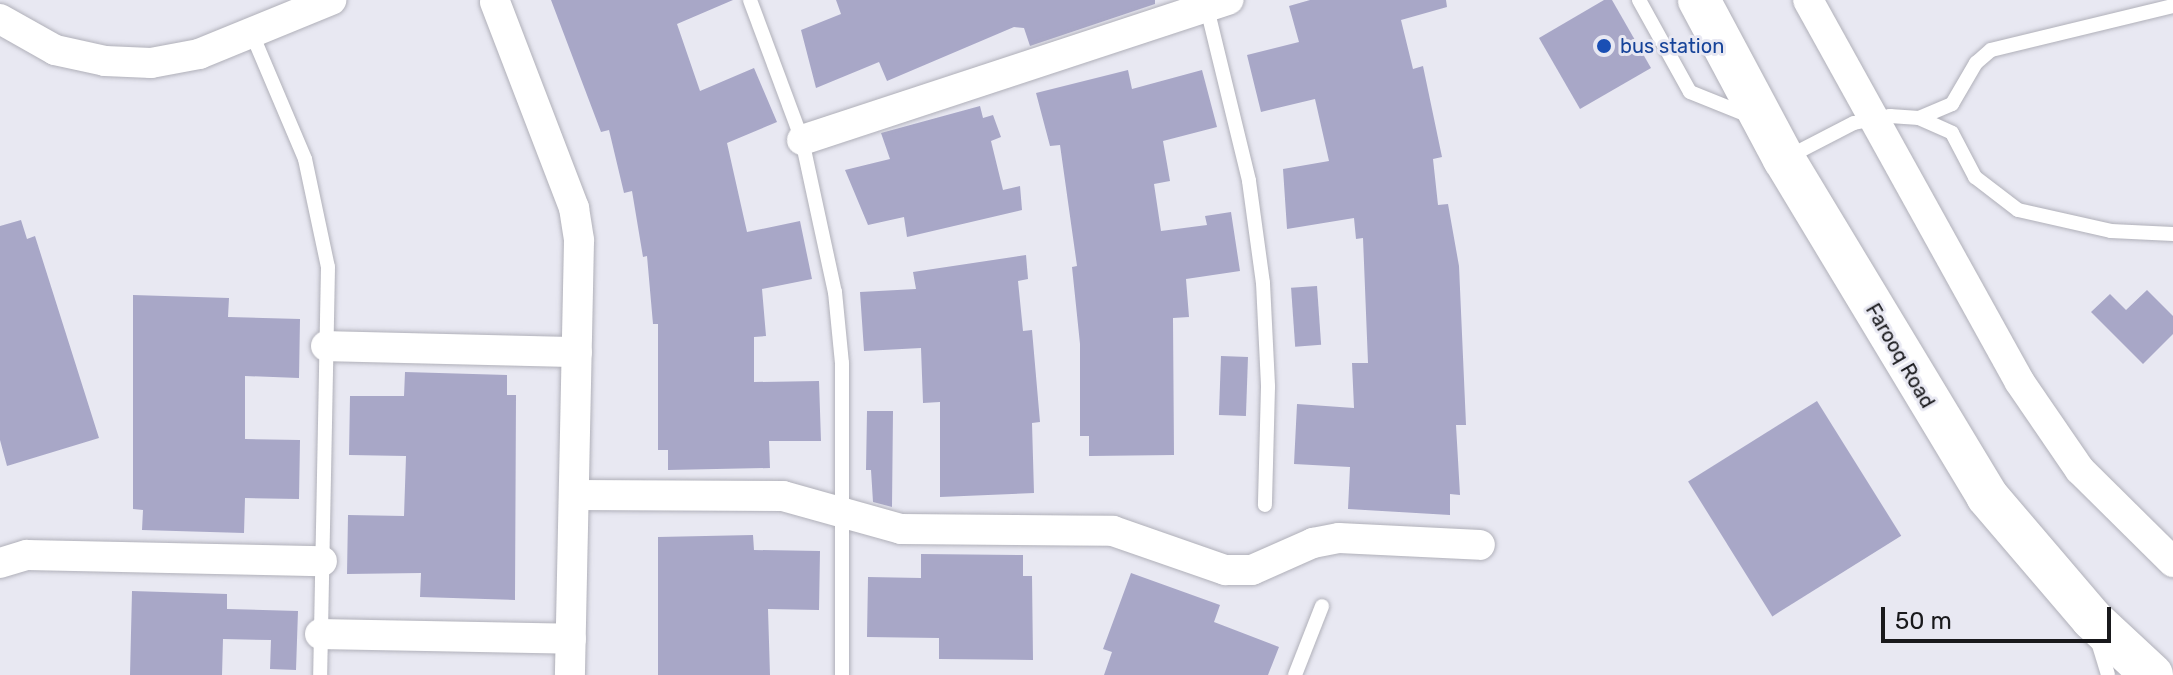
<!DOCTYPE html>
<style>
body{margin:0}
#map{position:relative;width:2173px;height:675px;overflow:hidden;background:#e8e8f2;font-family:Rubik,sans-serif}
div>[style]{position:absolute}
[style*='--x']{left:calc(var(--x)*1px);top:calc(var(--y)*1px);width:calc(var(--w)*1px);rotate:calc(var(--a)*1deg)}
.building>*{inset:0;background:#a8a7c7;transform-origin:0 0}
.roads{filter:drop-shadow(0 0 2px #b0b0b9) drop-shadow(0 0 2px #b0b0b9)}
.lane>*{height:14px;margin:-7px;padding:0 7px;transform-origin:7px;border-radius:7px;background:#fff}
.street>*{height:30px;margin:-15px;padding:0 15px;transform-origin:15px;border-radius:15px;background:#fff}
.secondary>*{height:42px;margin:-21px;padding:0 21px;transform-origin:21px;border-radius:21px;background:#fff}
.dots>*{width:22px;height:22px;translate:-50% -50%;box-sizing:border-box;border:4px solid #e8e8f2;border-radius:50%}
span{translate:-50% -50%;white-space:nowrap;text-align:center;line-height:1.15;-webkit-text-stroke:6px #e8e8f2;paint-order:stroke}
.transit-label{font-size:20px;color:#164399}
.left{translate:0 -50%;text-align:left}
.street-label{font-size:20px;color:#19191c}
.scale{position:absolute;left:1881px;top:607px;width:230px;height:36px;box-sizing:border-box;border:4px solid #19191c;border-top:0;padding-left:10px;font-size:24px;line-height:28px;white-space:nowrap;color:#19191c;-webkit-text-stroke:6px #e8e8f2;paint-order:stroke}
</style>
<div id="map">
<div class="building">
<div style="clip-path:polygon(551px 0,733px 0,677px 24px,700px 91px,754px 68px,777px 122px,727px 143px,747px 232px,800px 221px,812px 279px,762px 289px,766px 336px,754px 337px,754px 382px,819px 381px,821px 441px,769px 441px,770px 468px,668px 470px,668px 450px,658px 450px,658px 324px,653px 324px,647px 256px,643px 257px,632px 191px,624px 193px,609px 130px,601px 132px)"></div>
<div style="clip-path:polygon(836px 0,1155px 0,1155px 4px,1030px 46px,1024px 28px,1014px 27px,887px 81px,879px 62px,816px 88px,801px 30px,841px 14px)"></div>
<div style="clip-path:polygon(1310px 0,1446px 0,1447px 7px,1401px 20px,1413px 69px,1423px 66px,1428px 90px,1442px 157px,1433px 159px,1438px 205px,1448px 204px,1459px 266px,1466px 425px,1456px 425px,1460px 495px,1450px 494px,1450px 515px,1348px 509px,1350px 467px,1294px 464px,1297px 404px,1354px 408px,1352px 363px,1368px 363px,1363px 238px,1356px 239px,1354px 218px,1287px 229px,1283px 169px,1329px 161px,1315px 99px,1261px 112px,1247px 55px,1299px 42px,1289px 6px)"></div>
<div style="clip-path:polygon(1604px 0,1612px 0,1651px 68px,1580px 109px,1539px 38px)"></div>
<div style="clip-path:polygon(1128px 70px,1132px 89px,1202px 70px,1217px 127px,1163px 141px,1170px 181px,1154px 184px,1161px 231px,1207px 225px,1205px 216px,1231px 212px,1240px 271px,1186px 279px,1189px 317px,1173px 318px,1174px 455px,1089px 456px,1089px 436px,1080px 436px,1080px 344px,1072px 267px,1077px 266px,1060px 145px,1050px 146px,1036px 93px)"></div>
<div style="clip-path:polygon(980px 106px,983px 118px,993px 115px,1001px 137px,991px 141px,1003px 190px,1020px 186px,1022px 210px,907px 237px,904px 217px,868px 225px,845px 170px,890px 159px,881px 133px)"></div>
<div style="clip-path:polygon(21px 220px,27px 239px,35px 236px,99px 438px,7px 466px,0 440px,0 226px)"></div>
<div style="clip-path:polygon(1026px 255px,1028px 279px,1018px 281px,1023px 331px,1032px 330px,1040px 422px,1032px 423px,1034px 493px,940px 497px,940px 402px,923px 403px,921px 348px,864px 351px,860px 292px,916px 289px,913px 272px)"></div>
<div style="left:1317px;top:286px;width:59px;height:26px;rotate:86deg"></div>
<div style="clip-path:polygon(2147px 290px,2173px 316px,2173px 334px,2143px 364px,2091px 312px,2110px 294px,2126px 310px)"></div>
<div style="clip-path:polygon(133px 295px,229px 298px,228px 317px,300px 319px,299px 378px,245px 376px,245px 439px,300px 440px,299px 499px,245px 498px,244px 533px,142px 530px,143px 510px,133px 509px)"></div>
<div style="left:1221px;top:356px;width:27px;height:59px;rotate:2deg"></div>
<div style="clip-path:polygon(405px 372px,507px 375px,507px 395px,516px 395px,515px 600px,420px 597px,421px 573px,347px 574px,348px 515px,404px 516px,406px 456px,349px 455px,350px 396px,404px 396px)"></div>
<div style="left:1817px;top:401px;width:159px;height:152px;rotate:58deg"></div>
<div style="clip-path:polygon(867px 411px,893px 411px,892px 507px,873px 502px,871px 470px,866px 470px)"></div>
<div style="clip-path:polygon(753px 535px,754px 550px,820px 551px,819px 610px,768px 609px,770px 675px,658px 675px,658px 537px)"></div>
<div style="clip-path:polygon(921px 554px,1023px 555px,1023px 576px,1032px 576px,1033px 660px,939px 659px,939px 638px,867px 637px,868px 577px,921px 578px)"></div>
<div style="clip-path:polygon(1131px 573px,1220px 605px,1214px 622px,1279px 647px,1268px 675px,1104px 675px,1112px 652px,1103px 649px)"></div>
<div style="clip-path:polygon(132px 591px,227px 594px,227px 609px,298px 611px,296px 670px,270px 669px,271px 640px,223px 639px,222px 675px,130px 675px)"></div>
</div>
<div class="roads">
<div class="lane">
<div style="--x:750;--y:0;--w:149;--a:69.6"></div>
<div style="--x:802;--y:140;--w:156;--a:77.8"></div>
<div style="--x:835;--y:292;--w:71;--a:84.4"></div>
<div style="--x:842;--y:363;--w:312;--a:90"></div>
<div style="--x:1639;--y:0;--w:105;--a:61"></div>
<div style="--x:1690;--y:92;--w:67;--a:22"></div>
<div style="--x:1206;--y:4;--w:182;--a:76.3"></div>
<div style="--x:1249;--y:181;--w:103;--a:82.2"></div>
<div style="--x:1263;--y:283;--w:104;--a:87.2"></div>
<div style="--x:1268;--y:387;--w:118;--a:91.5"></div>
<div style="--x:252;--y:34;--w:136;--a:67"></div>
<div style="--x:305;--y:159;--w:110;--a:78"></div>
<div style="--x:328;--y:267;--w:408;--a:91.1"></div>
<div style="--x:1919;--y:118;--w:36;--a:-23"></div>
<div style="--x:1952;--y:104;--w:48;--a:-59.7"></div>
<div style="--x:1976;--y:63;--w:20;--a:-41"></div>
<div style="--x:1991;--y:50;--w:187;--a:-13.6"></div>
<div style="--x:1788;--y:157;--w:74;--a:-27.3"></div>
<div style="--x:1854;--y:123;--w:37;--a:-11"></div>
<div style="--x:1890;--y:116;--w:29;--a:4"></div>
<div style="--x:1919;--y:118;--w:36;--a:24"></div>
<div style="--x:1952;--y:133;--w:50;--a:62.4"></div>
<div style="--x:1975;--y:177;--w:54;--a:37.5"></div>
<div style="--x:2018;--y:210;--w:95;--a:12.7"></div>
<div style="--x:2111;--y:231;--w:62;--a:2.8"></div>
<div style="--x:2098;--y:642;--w:34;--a:73"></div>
<div style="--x:1295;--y:675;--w:74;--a:-68.6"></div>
</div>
<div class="street">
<div style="--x:1808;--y:0;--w:436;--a:61"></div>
<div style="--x:2019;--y:381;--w:108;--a:55.6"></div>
<div style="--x:2080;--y:470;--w:131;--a:44.7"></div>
<div style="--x:495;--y:2;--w:221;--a:69"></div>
<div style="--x:574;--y:208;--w:33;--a:81"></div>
<div style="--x:579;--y:241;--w:434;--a:91.2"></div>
<div style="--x:0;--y:19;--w:63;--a:29.4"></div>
<div style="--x:55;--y:50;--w:51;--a:12.4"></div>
<div style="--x:105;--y:61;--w:46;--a:2.5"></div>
<div style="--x:151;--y:63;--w:49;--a:-10.6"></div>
<div style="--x:199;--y:54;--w:143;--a:-22.2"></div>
<div style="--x:802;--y:140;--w:449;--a:-18.2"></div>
<div style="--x:326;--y:346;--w:251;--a:1.4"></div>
<div style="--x:576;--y:495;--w:207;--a:0.3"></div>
<div style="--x:783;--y:496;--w:123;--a:15.6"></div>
<div style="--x:901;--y:529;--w:212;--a:0.5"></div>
<div style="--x:1113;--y:531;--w:119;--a:19.2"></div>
<div style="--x:1225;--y:570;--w:27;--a:0"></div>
<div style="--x:1252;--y:570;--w:67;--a:-23.9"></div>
<div style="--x:1313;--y:543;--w:26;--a:-11"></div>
<div style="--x:1339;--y:538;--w:141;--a:2.8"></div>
<div style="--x:0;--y:563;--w:28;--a:-17"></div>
<div style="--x:27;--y:555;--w:295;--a:1.2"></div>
<div style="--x:320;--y:634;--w:251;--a:1.1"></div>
</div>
<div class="secondary">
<div style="--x:1699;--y:0;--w:180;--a:61.9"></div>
<div style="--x:1784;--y:159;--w:393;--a:58.9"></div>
<div style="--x:1987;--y:496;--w:162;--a:49.5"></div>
<div style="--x:2092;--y:619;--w:82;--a:43"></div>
</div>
</div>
<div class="dots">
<div style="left:1604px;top:46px;background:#1a4fb4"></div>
</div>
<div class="transit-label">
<span class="left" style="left:1620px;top:46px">bus station</span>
</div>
<div class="street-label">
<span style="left:1900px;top:356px;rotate:60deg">Farooq Road</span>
</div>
<div class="scale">50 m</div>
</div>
